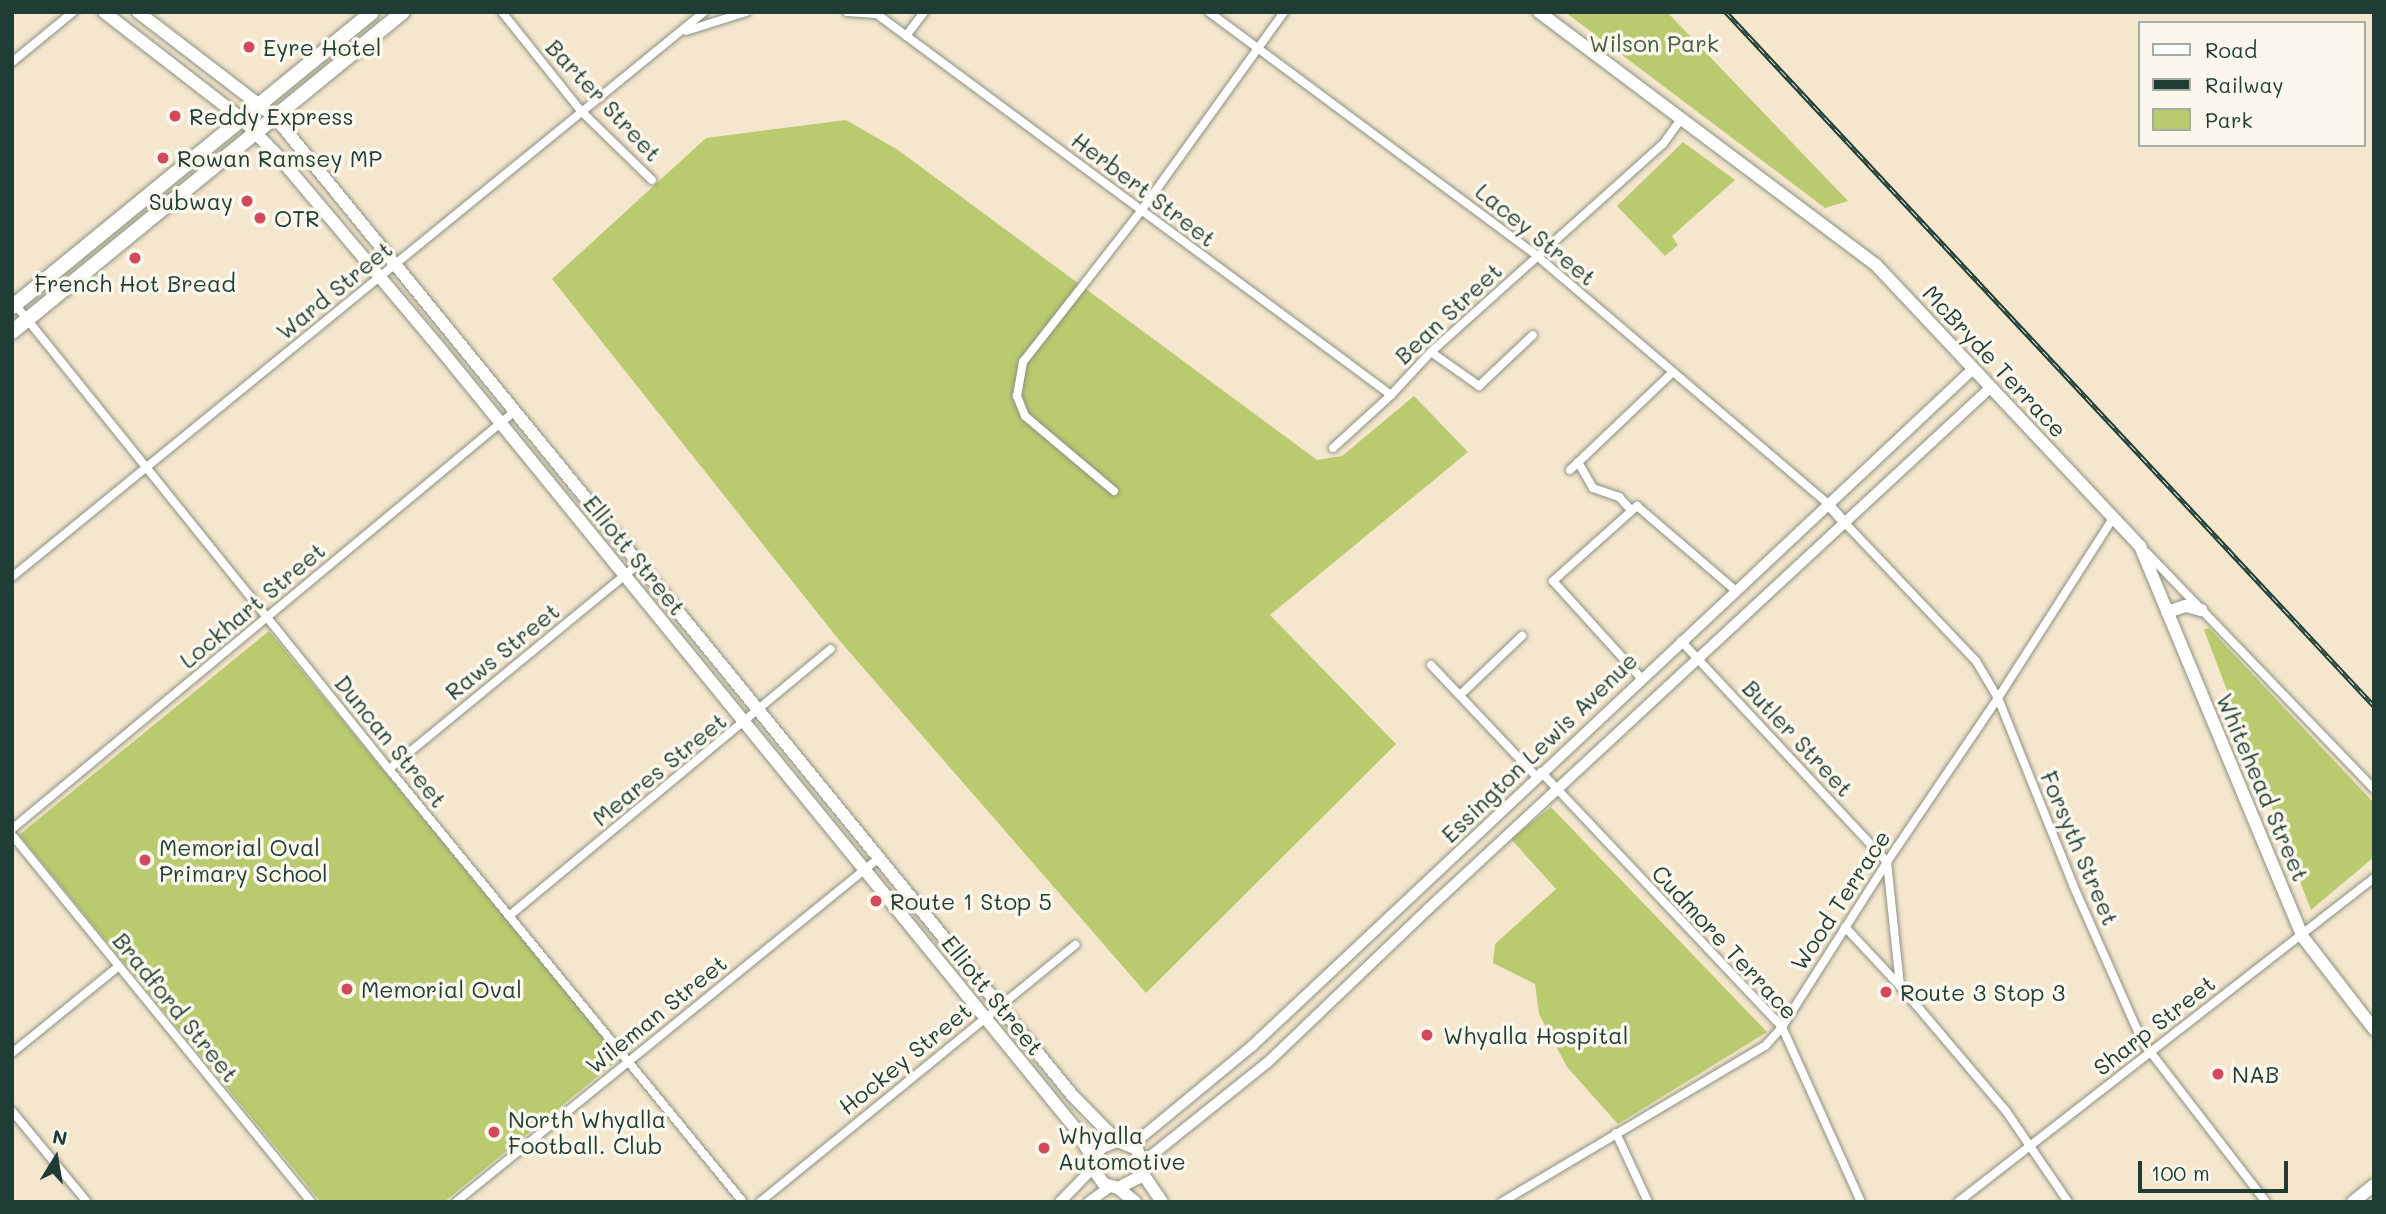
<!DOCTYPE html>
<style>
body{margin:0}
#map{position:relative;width:2386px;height:1214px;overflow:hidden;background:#f5e6ce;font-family:Mali,sans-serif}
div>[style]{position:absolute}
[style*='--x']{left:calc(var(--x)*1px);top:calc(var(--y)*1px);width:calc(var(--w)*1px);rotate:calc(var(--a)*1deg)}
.green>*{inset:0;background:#b9cb6e}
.roads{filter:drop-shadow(0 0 2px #8a9281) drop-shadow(0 0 2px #8a9281)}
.minor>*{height:8px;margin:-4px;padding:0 4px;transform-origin:4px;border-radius:4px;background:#fff}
.tertiary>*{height:10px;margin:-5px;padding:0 5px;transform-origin:5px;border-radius:5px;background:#fff}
.secondary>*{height:12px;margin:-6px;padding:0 6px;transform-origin:6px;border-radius:6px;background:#fff}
.trunk>*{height:14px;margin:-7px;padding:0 7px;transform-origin:7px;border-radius:7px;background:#fff}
.rail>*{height:5px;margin-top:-2.5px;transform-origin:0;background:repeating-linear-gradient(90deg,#fbf7ec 0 8px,#1f3d34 0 16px);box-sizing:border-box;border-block:2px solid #1f3d34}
.dots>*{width:19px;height:19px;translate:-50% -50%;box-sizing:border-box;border:4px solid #fbf7ec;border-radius:50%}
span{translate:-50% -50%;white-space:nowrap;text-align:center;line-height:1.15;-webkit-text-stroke:7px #fbf7ec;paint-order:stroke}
.park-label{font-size:23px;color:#466042}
.poi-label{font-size:23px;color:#1f3d34}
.left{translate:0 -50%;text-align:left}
.right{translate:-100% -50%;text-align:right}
.street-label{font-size:23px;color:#1f3d34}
.frame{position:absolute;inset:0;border:14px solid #1f3d34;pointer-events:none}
.legend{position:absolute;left:2138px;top:21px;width:228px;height:126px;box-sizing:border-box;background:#fbf7ec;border:2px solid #a3ada2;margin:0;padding:9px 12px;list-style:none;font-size:21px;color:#1f3d34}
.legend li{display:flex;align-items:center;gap:14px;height:35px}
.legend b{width:35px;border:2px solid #a3ada2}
.north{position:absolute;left:21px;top:1123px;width:70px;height:70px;-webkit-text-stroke:5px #fbf7ec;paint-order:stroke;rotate:11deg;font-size:19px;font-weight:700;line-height:28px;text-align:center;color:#1f3d34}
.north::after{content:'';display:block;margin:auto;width:24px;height:32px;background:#1f3d34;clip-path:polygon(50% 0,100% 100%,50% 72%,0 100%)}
.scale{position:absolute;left:2138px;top:1161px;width:150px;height:32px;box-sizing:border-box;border:4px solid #1f3d34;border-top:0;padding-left:9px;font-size:21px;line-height:24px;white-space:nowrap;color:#1f3d34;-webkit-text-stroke:5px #fbf7ec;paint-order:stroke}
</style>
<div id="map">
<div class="green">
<div style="clip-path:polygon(1565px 12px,1667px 12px,1848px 201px,1825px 208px)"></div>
<div style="clip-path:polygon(846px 120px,898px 150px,1317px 460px,1342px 456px,1414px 396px,1468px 452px,1270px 615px,1396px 744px,1146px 993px,839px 640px,552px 279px,706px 138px)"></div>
<div style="clip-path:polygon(1683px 142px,1735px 180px,1672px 236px,1678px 245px,1665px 256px,1617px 206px)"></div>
<div style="clip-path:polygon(2209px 628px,2374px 803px,2374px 857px,2311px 910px,2204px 630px)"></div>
<div style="clip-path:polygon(269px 631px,620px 1058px,444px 1202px,321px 1202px,19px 835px)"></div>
<div style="clip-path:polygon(1551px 807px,1767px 1032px,1618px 1124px,1567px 1067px,1539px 1014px,1535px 984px,1493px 963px,1495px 944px,1556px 889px,1511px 839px)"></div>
</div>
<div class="roads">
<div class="minor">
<div style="--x:502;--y:12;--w:127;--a:51.4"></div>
<div style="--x:581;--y:111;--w:99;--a:44.2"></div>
<div style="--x:847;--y:12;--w:29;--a:4"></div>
<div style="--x:874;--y:12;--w:643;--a:36.53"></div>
<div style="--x:1209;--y:12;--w:409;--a:36.6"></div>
<div style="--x:1537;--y:256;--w:381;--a:40.4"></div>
<div style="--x:686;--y:31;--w:63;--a:-17.6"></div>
<div style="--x:906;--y:36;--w:30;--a:-53"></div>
<div style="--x:12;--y:62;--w:79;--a:-39.3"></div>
<div style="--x:14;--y:303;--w:598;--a:51.18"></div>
<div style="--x:389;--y:769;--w:559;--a:50.73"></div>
<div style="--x:1431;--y:352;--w:59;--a:35.3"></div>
<div style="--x:1479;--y:386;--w:74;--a:-43.4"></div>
<div style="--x:1333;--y:448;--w:79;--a:-42.4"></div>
<div style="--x:1391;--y:395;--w:59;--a:-47.1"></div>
<div style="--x:1431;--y:352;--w:312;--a:-41.9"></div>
<div style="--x:1663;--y:144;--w:31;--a:-54"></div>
<div style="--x:1578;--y:462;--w:30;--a:60"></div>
<div style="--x:1593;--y:488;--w:28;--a:19"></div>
<div style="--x:1619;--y:497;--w:16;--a:47"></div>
<div style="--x:1570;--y:470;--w:142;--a:-43.6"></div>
<div style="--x:1114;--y:491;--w:116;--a:-139.9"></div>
<div style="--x:1025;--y:416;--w:22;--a:-112"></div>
<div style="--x:1017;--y:396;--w:35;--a:-80"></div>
<div style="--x:1023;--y:362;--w:192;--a:-52"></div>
<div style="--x:1141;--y:211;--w:245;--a:-54.3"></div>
<div style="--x:1844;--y:522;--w:192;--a:46.5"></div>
<div style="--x:1976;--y:661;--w:43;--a:59.3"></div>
<div style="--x:1998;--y:698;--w:201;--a:68.1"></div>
<div style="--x:2073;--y:885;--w:171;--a:66.1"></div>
<div style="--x:2142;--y:1041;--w:203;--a:52.4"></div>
<div style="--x:2147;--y:553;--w:327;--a:46.1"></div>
<div style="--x:12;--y:577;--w:893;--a:-39.23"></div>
<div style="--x:1681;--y:641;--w:302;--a:47"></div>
<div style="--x:1887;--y:862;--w:125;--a:84"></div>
<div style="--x:1431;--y:665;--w:153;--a:46.6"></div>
<div style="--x:1641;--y:678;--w:131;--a:-132.2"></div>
<div style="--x:1553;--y:581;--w:113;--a:-41.8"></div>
<div style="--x:1637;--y:506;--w:129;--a:40.6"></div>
<div style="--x:1460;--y:695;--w:86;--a:-43.6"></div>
<div style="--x:389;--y:769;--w:325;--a:-39.4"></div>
<div style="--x:1541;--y:772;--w:351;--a:46.6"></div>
<div style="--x:1782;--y:1027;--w:192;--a:65.7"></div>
<div style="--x:12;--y:829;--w:654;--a:-39.73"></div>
<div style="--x:12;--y:835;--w:473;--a:50.8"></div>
<div style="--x:509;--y:916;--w:418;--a:-39.7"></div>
<div style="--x:1845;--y:927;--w:81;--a:47"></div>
<div style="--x:1900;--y:986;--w:164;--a:49.7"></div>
<div style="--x:2006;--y:1111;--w:110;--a:55.7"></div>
<div style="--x:12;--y:1053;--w:136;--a:-39.1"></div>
<div style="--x:12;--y:1111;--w:118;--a:50.5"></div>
<div style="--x:1616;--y:1133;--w:76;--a:65.1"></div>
<div style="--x:456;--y:1202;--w:547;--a:-39.13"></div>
<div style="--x:760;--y:1202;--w:407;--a:-39.2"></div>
<div style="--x:1502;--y:1202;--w:307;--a:-30.7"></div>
<div style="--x:1766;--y:1045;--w:24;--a:-48"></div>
<div style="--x:1782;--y:1027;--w:196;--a:-57.5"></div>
<div style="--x:1887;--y:862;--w:198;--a:-55.9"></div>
<div style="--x:1998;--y:698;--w:214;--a:-57.4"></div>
<div style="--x:1958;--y:1202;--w:527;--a:-37.91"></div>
</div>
<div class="tertiary">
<div style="--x:1827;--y:503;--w:25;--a:48"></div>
<div style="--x:1124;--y:1141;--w:18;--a:-13"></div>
<div style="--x:1142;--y:1137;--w:143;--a:-39.6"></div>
<div style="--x:1252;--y:1046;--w:989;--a:-43.2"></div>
<div style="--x:1142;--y:1163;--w:160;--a:-38.7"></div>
<div style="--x:1267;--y:1063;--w:223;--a:-43.7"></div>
<div style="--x:1428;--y:909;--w:768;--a:-42.84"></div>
<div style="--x:1060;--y:1202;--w:49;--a:-45.8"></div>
<div style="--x:1089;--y:1202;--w:26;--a:-36"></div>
</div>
<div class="secondary">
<div style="--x:104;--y:12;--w:175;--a:37.8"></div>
<div style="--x:242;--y:119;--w:52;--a:45.8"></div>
<div style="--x:278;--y:156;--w:255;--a:49.9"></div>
<div style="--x:442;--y:351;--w:1002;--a:50.83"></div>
<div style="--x:1075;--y:1128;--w:38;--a:60"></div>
<div style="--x:138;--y:12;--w:173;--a:37.5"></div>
<div style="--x:275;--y:117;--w:1263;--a:50.82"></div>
<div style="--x:1073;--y:1096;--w:63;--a:45.6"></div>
<div style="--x:1539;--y:12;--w:421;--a:36.9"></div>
<div style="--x:1876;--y:265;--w:386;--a:46.8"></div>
<div style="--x:2140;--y:546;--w:422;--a:67.4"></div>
<div style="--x:2302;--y:936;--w:118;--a:52.3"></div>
<div style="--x:2167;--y:612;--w:20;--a:-18"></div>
<div style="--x:2186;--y:606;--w:16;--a:15"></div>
<div style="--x:1141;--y:1171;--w:37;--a:56"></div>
<div style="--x:1118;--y:1188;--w:22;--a:-27"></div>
<div style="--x:1138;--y:1178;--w:16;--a:-75"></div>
<div style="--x:1142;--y:1163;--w:15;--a:-110"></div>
<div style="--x:1137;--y:1149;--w:22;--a:-158"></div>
<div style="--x:1117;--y:1141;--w:16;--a:158"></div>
<div style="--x:1102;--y:1147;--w:8;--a:130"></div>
<div style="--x:1097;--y:1153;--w:20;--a:93"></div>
<div style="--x:1096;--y:1173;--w:14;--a:54"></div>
<div style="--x:1104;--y:1184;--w:15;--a:16"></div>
<div style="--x:1118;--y:1188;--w:22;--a:39"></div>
<div style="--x:2353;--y:1202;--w:27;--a:-39"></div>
</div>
<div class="trunk">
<div style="--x:12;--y:307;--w:465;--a:-39.3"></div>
<div style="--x:12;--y:332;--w:505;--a:-39.3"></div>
</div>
</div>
<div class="rail">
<div style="--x:1726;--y:12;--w:949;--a:46.96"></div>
</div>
<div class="dots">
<div style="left:249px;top:47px;background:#d1495b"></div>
<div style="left:175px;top:116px;background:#d1495b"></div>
<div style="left:163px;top:158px;background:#d1495b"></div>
<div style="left:247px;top:201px;background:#d1495b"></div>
<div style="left:260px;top:218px;background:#d1495b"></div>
<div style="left:135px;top:258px;background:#d1495b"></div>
<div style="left:145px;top:860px;background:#d1495b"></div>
<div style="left:876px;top:901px;background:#d1495b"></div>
<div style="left:347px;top:989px;background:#d1495b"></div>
<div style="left:1886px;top:992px;background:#d1495b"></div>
<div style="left:1427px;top:1035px;background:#d1495b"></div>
<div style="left:2218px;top:1074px;background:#d1495b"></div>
<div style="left:494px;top:1132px;background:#d1495b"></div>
<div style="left:1044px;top:1148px;background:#d1495b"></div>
</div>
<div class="park-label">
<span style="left:1654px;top:43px">Wilson Park</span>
</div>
<div class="poi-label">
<span class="left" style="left:263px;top:47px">Eyre Hotel</span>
<span class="left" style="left:189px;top:116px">Reddy Express</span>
<span class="left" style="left:177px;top:158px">Rowan Ramsey MP</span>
<span class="right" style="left:233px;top:201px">Subway</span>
<span class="left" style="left:274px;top:218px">OTR</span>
<span style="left:135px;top:283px">French Hot Bread</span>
<span class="left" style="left:159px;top:860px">Memorial Oval<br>Primary School</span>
<span class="left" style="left:890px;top:901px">Route 1 Stop 5</span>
<span class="left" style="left:361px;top:989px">Memorial Oval</span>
<span class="left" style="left:1900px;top:992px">Route 3 Stop 3</span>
<span class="left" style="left:1443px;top:1035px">Whyalla Hospital</span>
<span class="left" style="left:2232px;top:1074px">NAB</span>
<span class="left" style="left:508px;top:1132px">North Whyalla<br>Football. Club</span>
<span class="left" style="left:1058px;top:1148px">Whyalla<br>Automotive</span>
</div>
<div class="street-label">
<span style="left:604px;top:100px;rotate:47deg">Barter Street</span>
<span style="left:1144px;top:189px;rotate:37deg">Herbert Street</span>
<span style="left:1536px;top:234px;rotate:39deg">Lacey Street</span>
<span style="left:334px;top:290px;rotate:-39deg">Ward Street</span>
<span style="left:1448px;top:313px;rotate:-43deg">Bean Street</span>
<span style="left:1995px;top:361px;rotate:47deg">McBryde Terrace</span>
<span style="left:635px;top:555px;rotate:51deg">Elliott Street</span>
<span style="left:252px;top:605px;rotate:-40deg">Lockhart Street</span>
<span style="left:502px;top:651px;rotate:-39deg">Raws Street</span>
<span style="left:1798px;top:738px;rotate:47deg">Butler Street</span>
<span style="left:391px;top:741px;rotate:51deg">Duncan Street</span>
<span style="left:1539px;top:747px;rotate:-44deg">Essington Lewis Avenue</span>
<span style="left:659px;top:769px;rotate:-39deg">Meares Street</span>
<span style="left:2263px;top:787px;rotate:67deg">Whitehead Street</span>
<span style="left:2080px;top:848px;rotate:67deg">Forsyth Street</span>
<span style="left:1840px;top:900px;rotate:-57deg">Wood Terrace</span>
<span style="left:1725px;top:942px;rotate:47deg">Cudmore Terrace</span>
<span style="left:993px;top:995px;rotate:51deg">Elliott Street</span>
<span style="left:176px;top:1007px;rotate:51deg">Bradford Street</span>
<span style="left:656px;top:1014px;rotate:-39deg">Wileman Street</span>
<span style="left:2154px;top:1025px;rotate:-38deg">Sharp Street</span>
<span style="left:905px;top:1058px;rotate:-39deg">Hockey Street</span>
</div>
<div class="frame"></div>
<ul class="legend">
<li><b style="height:9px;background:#fff"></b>Road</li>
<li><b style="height:9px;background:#1f3d34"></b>Railway</li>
<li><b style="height:19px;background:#b9cb6e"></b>Park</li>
</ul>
<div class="north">N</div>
<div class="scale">100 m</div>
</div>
